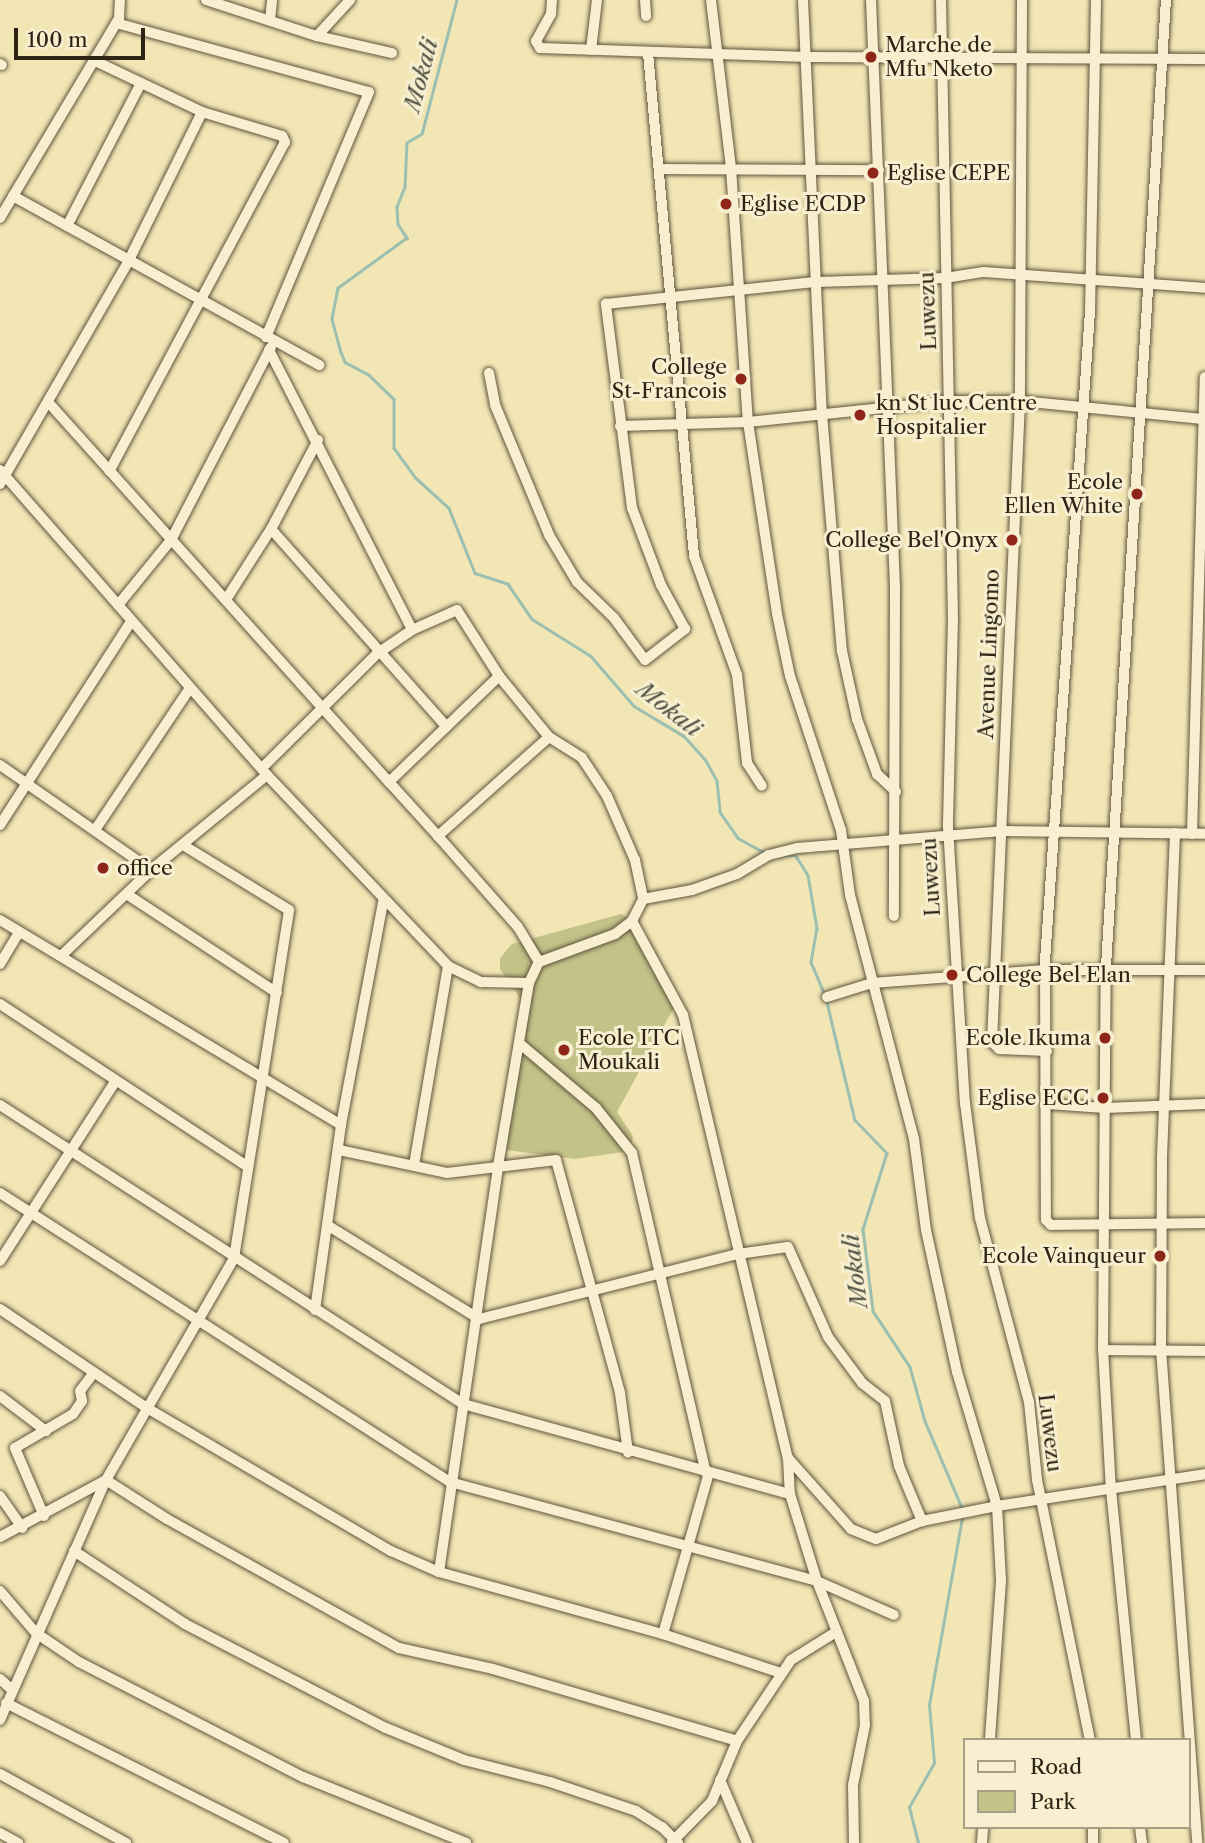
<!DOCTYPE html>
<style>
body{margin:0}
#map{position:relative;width:1205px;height:1843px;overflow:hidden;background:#f3e6b5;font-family:"Libre Caslon Text",serif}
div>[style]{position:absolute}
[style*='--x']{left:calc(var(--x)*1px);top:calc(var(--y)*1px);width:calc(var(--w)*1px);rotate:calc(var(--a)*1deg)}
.green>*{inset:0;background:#c3c288}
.stream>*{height:2.5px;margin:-1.25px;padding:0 1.25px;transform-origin:1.25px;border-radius:1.25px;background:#9bbfb0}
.roads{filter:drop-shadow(0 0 2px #5f543e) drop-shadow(0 0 2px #5f543e)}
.minor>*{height:10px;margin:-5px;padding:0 5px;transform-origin:5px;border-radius:5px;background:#f7efcf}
.dots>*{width:19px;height:19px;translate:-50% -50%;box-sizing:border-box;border:4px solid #f7efcf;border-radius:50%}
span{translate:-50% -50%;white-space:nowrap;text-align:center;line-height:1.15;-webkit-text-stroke:6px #f7efcf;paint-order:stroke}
.poi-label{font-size:21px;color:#2e2416}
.left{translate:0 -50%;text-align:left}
.right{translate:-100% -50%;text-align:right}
.street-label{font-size:21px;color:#2e2416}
.water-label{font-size:23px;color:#4f5244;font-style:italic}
.legend{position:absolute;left:963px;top:1738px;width:228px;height:91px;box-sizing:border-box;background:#f7efcf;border:2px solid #a79e85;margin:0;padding:9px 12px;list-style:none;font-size:21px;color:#2e2416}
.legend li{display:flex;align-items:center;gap:14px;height:35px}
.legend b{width:35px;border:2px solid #a79e85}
.scale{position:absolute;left:14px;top:28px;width:131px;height:32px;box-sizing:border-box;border:4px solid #2e2416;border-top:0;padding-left:9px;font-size:21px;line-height:24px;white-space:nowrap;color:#2e2416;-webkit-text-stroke:5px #f7efcf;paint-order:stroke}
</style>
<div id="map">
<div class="green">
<div style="clip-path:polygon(621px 914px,635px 921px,677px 1002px,617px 1112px,633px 1136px,630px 1151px,575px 1159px,507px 1150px,522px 1001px,500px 969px,500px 958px,512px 944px)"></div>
</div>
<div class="stream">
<div style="--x:457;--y:0;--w:138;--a:104.6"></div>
<div style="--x:422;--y:134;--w:17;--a:149"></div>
<div style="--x:407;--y:143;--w:44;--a:92.6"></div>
<div style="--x:405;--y:187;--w:22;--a:112"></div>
<div style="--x:397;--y:207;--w:17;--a:87"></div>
<div style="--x:398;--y:224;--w:17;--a:57"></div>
<div style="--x:407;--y:238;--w:85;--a:144.1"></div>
<div style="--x:338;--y:288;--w:32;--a:101"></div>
<div style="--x:332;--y:319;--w:34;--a:75"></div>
<div style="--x:341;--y:352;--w:11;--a:68"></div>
<div style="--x:345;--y:362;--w:27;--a:28"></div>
<div style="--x:369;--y:375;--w:35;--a:44"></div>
<div style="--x:394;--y:399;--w:49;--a:90"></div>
<div style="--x:394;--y:448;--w:37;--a:54"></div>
<div style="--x:416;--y:478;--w:45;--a:42.3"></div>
<div style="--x:449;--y:508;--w:70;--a:68.2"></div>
<div style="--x:475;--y:573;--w:35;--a:18"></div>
<div style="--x:508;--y:584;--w:42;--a:55.6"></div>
<div style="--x:532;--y:619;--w:70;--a:32.1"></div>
<div style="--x:591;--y:656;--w:66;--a:49.3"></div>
<div style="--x:634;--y:706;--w:58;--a:31"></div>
<div style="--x:684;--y:736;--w:31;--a:48"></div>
<div style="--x:705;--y:759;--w:25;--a:61"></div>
<div style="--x:717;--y:781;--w:31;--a:84"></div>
<div style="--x:720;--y:812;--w:32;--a:55"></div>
<div style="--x:738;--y:838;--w:31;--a:29"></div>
<div style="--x:785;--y:856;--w:11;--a:0"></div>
<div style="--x:796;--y:856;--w:22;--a:58"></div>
<div style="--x:808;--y:875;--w:54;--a:80.4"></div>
<div style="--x:817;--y:928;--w:35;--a:100"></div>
<div style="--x:811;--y:962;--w:36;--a:67"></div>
<div style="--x:827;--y:1002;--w:121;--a:76.7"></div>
<div style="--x:855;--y:1120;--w:46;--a:45.9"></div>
<div style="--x:887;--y:1153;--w:80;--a:107.5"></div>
<div style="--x:863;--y:1229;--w:83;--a:83"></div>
<div style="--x:873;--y:1311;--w:67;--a:56.5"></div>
<div style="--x:910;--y:1367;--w:56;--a:74.5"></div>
<div style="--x:925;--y:1421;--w:97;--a:66.9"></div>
<div style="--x:918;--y:1843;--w:37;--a:-104"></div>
<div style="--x:909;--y:1807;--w:51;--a:-60.4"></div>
<div style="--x:934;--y:1763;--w:58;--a:-94.9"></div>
<div style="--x:929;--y:1705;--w:191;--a:-80"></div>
</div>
<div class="roads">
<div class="minor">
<div style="--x:206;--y:0;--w:117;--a:18"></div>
<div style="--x:317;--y:36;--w:77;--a:12.8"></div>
<div style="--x:552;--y:0;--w:14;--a:94"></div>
<div style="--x:551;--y:14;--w:31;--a:119"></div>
<div style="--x:536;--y:41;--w:8;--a:60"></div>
<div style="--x:540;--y:48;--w:268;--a:1.9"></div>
<div style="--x:808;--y:57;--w:397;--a:0.3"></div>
<div style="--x:645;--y:0;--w:16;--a:86"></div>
<div style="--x:711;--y:0;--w:169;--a:83.2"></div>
<div style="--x:731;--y:168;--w:255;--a:86.2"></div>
<div style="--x:748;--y:422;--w:194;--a:81.4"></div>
<div style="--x:777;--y:614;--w:63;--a:78.2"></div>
<div style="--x:790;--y:676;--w:162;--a:71.7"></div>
<div style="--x:841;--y:830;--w:66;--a:82.1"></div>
<div style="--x:850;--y:895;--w:252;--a:75.3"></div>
<div style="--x:914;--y:1139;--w:92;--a:82.5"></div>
<div style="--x:926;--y:1230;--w:145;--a:77.7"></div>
<div style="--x:957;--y:1372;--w:140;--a:73.4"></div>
<div style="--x:997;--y:1506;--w:75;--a:86.9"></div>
<div style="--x:1001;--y:1581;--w:159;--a:94"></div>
<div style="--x:803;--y:0;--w:414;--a:87.4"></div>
<div style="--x:822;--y:414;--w:238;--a:85.2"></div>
<div style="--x:842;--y:651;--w:70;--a:77.6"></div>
<div style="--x:857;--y:719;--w:59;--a:70"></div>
<div style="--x:877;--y:774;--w:26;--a:43"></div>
<div style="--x:871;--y:0;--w:587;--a:87.66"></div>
<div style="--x:895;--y:587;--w:329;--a:90.2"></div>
<div style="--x:941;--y:0;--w:618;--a:88.89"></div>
<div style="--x:953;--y:618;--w:209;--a:91.4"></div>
<div style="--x:948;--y:827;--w:277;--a:86.5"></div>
<div style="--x:965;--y:1103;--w:116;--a:82.6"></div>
<div style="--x:980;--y:1218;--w:190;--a:75.1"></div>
<div style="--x:1029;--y:1402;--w:78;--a:84.1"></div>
<div style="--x:1037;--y:1480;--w:265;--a:78.5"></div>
<div style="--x:1022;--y:0;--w:401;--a:90.3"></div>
<div style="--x:1020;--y:401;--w:642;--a:92.5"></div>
<div style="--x:992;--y:1042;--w:10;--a:45"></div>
<div style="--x:999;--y:1049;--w:48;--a:2.4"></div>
<div style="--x:1096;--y:0;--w:311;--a:91.1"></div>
<div style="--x:1090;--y:311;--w:652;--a:93.96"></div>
<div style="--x:1045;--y:961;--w:259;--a:89.8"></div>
<div style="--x:1046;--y:1220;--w:7;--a:45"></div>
<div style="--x:1051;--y:1225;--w:154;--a:-0.7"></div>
<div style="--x:270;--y:20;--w:20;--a:-84"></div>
<div style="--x:116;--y:23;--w:262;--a:15.3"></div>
<div style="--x:369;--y:92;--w:266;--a:112.8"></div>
<div style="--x:317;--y:36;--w:49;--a:-47.5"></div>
<div style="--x:591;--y:50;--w:50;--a:-83.2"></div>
<div style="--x:648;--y:53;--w:505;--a:84.77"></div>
<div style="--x:694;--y:556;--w:127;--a:70.1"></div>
<div style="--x:737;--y:675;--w:89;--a:83.5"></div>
<div style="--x:747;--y:763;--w:27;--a:57"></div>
<div style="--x:93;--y:60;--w:121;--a:25.5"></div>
<div style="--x:202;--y:112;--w:84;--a:16.7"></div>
<div style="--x:282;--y:136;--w:7;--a:63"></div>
<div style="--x:285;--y:142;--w:373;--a:118.1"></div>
<div style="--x:0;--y:64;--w:2;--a:27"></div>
<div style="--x:660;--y:169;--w:219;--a:0.3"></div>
<div style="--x:13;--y:196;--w:350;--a:28.9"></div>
<div style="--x:0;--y:218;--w:233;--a:-59.2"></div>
<div style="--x:119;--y:18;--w:18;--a:-87"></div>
<div style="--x:67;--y:226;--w:161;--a:-62.6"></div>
<div style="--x:269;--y:350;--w:314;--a:62.9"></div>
<div style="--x:489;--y:373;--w:33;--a:79"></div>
<div style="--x:495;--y:405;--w:141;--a:67.4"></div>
<div style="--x:549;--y:535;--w:55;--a:59.2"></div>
<div style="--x:577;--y:582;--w:52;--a:44.2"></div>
<div style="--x:614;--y:618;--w:52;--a:53.6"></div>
<div style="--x:645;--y:660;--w:51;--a:-37.8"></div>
<div style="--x:685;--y:629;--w:50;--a:-118.6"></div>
<div style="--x:661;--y:585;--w:82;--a:-110.6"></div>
<div style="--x:632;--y:508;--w:206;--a:-97.3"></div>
<div style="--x:606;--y:304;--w:212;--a:-6"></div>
<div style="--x:817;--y:282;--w:128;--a:-1.8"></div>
<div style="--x:945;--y:278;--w:39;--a:-9"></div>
<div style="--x:984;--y:272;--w:222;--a:4.1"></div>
<div style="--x:48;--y:402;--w:511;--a:48.1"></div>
<div style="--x:620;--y:426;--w:128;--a:-1.8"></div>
<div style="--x:748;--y:422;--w:204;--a:-5.9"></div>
<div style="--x:951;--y:401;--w:69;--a:0"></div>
<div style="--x:1020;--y:401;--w:186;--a:5.6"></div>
<div style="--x:318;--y:440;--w:101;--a:117.8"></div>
<div style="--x:271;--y:529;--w:264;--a:48.4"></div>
<div style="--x:0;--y:470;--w:405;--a:48.8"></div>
<div style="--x:267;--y:775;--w:263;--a:46.5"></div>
<div style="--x:448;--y:966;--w:37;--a:26"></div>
<div style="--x:481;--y:982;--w:48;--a:1.2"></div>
<div style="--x:0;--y:484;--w:256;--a:-60"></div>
<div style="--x:128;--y:262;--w:167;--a:-63.7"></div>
<div style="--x:227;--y:598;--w:82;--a:-57.5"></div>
<div style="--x:118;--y:605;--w:84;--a:-50.8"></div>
<div style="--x:171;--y:540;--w:217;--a:-62.6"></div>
<div style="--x:549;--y:737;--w:39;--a:32"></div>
<div style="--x:582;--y:758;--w:45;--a:56.7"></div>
<div style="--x:607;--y:796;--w:70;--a:66.4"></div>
<div style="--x:635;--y:860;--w:40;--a:78"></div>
<div style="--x:0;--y:765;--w:184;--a:34.8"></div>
<div style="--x:262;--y:768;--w:163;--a:-44.8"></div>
<div style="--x:378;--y:653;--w:41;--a:-34.1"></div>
<div style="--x:412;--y:630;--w:49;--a:-24"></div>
<div style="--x:457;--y:610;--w:78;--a:57.5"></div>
<div style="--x:499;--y:676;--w:79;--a:50.7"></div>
<div style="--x:549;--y:737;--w:149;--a:138.3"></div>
<div style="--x:438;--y:836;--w:121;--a:48.7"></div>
<div style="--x:518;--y:927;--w:41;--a:59"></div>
<div style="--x:0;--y:825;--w:242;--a:-57.2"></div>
<div style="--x:95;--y:830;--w:171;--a:-56.2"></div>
<div style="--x:1175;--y:833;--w:328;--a:92.3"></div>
<div style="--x:1162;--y:1161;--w:188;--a:90.3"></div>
<div style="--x:1161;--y:1349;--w:495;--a:85.8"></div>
<div style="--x:1192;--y:834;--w:457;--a:-88.4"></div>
<div style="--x:438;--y:836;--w:73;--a:-132.2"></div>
<div style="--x:389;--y:782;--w:153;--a:-43.9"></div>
<div style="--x:128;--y:895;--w:178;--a:33.3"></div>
<div style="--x:0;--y:920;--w:398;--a:31"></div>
<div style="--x:632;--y:921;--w:107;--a:61.5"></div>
<div style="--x:683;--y:1015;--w:455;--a:76.7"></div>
<div style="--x:788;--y:1458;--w:36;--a:87"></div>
<div style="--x:790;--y:1494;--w:91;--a:72.8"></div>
<div style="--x:817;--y:1581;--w:129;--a:68.6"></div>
<div style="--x:864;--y:1701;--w:24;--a:88"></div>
<div style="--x:865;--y:1725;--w:61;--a:101.3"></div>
<div style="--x:853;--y:1785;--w:58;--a:89"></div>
<div style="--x:62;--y:955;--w:123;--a:-43.7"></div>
<div style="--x:151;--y:870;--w:150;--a:-39.3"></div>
<div style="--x:0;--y:964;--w:37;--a:-59"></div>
<div style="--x:827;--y:997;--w:47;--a:-17.3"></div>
<div style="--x:872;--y:983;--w:173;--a:-4.3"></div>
<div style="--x:1045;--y:970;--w:160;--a:0"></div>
<div style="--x:0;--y:1004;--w:297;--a:33.3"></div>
<div style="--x:519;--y:1043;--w:101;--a:40.2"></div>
<div style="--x:596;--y:1108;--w:58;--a:51.3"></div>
<div style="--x:632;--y:1153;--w:328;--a:77"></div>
<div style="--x:1048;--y:1104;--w:57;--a:4"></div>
<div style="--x:1105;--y:1108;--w:100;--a:-2.3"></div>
<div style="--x:0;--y:1105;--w:551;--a:32.85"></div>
<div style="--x:463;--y:1404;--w:339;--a:15.4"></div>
<div style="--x:339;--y:1150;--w:110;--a:12"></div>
<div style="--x:447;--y:1173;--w:110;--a:-6.8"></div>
<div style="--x:556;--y:1160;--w:242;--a:74.6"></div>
<div style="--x:620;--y:1393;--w:60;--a:82.3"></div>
<div style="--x:414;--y:1165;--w:202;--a:-80.3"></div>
<div style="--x:0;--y:1193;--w:535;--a:32.71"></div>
<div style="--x:450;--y:1482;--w:380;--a:15.1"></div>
<div style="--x:817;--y:1581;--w:84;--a:23.8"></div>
<div style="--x:327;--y:1225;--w:179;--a:31.7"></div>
<div style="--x:479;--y:1319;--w:267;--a:-14.1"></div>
<div style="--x:738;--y:1254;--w:50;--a:-8"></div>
<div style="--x:788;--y:1247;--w:98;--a:66"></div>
<div style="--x:828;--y:1337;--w:57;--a:53.5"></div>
<div style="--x:862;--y:1383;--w:29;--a:38"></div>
<div style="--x:885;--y:1401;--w:66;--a:77.8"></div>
<div style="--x:899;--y:1466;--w:60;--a:67.3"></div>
<div style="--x:0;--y:1261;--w:213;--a:-57.3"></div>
<div style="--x:0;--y:1309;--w:177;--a:34"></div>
<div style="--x:147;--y:1408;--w:283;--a:30.4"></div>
<div style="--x:391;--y:1551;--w:52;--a:23.6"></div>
<div style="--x:439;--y:1572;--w:232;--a:15.5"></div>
<div style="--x:663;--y:1634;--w:124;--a:18.3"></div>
<div style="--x:315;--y:1310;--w:187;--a:-82"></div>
<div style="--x:341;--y:1125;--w:227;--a:-79.3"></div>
<div style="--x:1103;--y:1350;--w:102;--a:0.6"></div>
<div style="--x:0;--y:1396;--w:58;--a:37.3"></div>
<div style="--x:788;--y:1458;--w:95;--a:48.4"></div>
<div style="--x:851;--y:1529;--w:27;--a:22"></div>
<div style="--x:876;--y:1539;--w:49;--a:-21.4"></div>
<div style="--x:922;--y:1521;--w:76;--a:-11.3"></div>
<div style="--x:997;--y:1506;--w:210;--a:-8.7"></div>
<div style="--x:106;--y:1480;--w:72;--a:32.6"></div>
<div style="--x:167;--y:1519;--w:265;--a:29.1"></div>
<div style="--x:399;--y:1648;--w:96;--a:12.6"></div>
<div style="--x:493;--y:1669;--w:254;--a:16.4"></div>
<div style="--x:0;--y:1496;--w:39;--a:55"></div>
<div style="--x:44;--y:1516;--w:74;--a:-113.1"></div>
<div style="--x:15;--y:1448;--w:67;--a:-30.4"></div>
<div style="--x:73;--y:1414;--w:16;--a:-55"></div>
<div style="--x:82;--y:1401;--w:10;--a:-101"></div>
<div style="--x:80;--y:1391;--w:21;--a:-53"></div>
<div style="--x:0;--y:1537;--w:120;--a:-28.3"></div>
<div style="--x:74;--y:1551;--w:133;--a:33.3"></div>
<div style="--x:185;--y:1624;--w:226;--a:27.4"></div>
<div style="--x:386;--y:1728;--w:84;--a:22.3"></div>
<div style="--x:464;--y:1760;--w:89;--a:14.3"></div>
<div style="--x:550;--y:1782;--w:91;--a:18.6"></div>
<div style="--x:636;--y:1811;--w:31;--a:32"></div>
<div style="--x:662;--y:1827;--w:23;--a:45"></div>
<div style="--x:439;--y:1572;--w:410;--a:-81.7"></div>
<div style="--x:498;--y:1166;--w:186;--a:-80.4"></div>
<div style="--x:529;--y:983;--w:23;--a:-65"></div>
<div style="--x:539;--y:962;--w:81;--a:-20.2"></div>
<div style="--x:615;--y:934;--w:21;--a:-37"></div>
<div style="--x:632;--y:921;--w:25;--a:-63"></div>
<div style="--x:643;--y:899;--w:50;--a:-10.4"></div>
<div style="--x:692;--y:890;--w:48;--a:-19.6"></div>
<div style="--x:737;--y:874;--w:37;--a:-31"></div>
<div style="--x:769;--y:855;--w:29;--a:-14"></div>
<div style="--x:797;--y:848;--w:206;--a:-4.7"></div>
<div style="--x:1002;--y:831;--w:203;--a:0.8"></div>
<div style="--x:0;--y:1591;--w:55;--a:49.4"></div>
<div style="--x:36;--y:1633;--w:52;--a:34"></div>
<div style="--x:79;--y:1662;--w:252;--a:27.2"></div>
<div style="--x:303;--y:1777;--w:176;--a:22"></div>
<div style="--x:663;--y:1634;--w:167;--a:-74.1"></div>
<div style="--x:0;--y:1679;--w:15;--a:42"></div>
<div style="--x:6;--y:1703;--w:311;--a:26.7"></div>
<div style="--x:0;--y:1720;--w:262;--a:-66.2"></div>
<div style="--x:106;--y:1480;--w:256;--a:-60"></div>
<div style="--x:234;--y:1258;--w:352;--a:-81"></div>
<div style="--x:289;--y:910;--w:124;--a:-148.5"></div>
<div style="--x:1136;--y:1740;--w:250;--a:-95.7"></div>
<div style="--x:1111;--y:1491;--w:141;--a:-93.2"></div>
<div style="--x:1103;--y:1350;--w:384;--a:-89.6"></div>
<div style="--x:1106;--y:966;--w:968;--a:-86.45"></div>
<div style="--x:0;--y:1774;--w:144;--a:28.7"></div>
<div style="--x:720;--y:1780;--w:69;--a:66.8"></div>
<div style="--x:1093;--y:1827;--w:16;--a:90"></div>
<div style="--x:1140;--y:1827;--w:16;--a:83"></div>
<div style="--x:0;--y:1833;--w:21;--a:29"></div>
<div style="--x:672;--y:1842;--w:57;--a:-45.7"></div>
<div style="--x:712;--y:1801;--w:65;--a:-67.4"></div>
<div style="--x:737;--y:1741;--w:97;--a:-56.3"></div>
<div style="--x:791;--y:1660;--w:53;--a:-31.9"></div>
<div style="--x:982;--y:1843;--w:16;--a:-86"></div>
</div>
</div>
<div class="dots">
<div style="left:871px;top:57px;background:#8f2418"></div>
<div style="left:873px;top:173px;background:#8f2418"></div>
<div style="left:726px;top:204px;background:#8f2418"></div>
<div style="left:741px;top:379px;background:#8f2418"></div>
<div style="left:860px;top:415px;background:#8f2418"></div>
<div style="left:1137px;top:494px;background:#8f2418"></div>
<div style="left:1012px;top:540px;background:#8f2418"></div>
<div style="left:103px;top:868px;background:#8f2418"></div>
<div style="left:952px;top:975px;background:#8f2418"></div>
<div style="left:1105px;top:1038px;background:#8f2418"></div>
<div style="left:564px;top:1050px;background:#8f2418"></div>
<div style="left:1103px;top:1098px;background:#8f2418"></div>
<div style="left:1160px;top:1256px;background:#8f2418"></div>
</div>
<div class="poi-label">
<span class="left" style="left:885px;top:57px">Marche de<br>Mfu Nketo</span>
<span class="left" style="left:887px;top:173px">Eglise CEPE</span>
<span class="left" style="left:740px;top:204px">Eglise ECDP</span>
<span class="right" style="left:727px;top:379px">College<br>St-Francois</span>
<span class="left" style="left:876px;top:415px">kn St luc Centre<br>Hospitalier</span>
<span class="right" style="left:1123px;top:494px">Ecole<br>Ellen White</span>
<span class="right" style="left:998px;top:540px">College Bel'Onyx</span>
<span class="left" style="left:117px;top:868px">office</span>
<span class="left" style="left:966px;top:975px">College Bel Elan</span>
<span class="left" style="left:578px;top:1050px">Ecole ITC<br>Moukali</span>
<span class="right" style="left:1091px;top:1038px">Ecole Ikuma</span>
<span class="right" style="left:1089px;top:1098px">Eglise ECC</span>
<span class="right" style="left:1146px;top:1256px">Ecole Vainqueur</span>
</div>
<div class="street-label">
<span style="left:928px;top:311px;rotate:-92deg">Luwezu</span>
<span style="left:989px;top:654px;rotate:-88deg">Avenue Lingomo</span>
<span style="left:931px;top:877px;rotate:-93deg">Luwezu</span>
<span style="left:1050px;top:1433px;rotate:83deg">Luwezu</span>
</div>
<div class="water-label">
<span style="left:421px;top:75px;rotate:-75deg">Mokali</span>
<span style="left:669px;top:709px;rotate:38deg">Mokali</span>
<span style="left:855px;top:1271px;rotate:-97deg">Mokali</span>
</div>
<ul class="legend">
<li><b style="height:9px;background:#f7efcf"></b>Road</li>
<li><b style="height:19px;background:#c3c288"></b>Park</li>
</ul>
<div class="scale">100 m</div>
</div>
